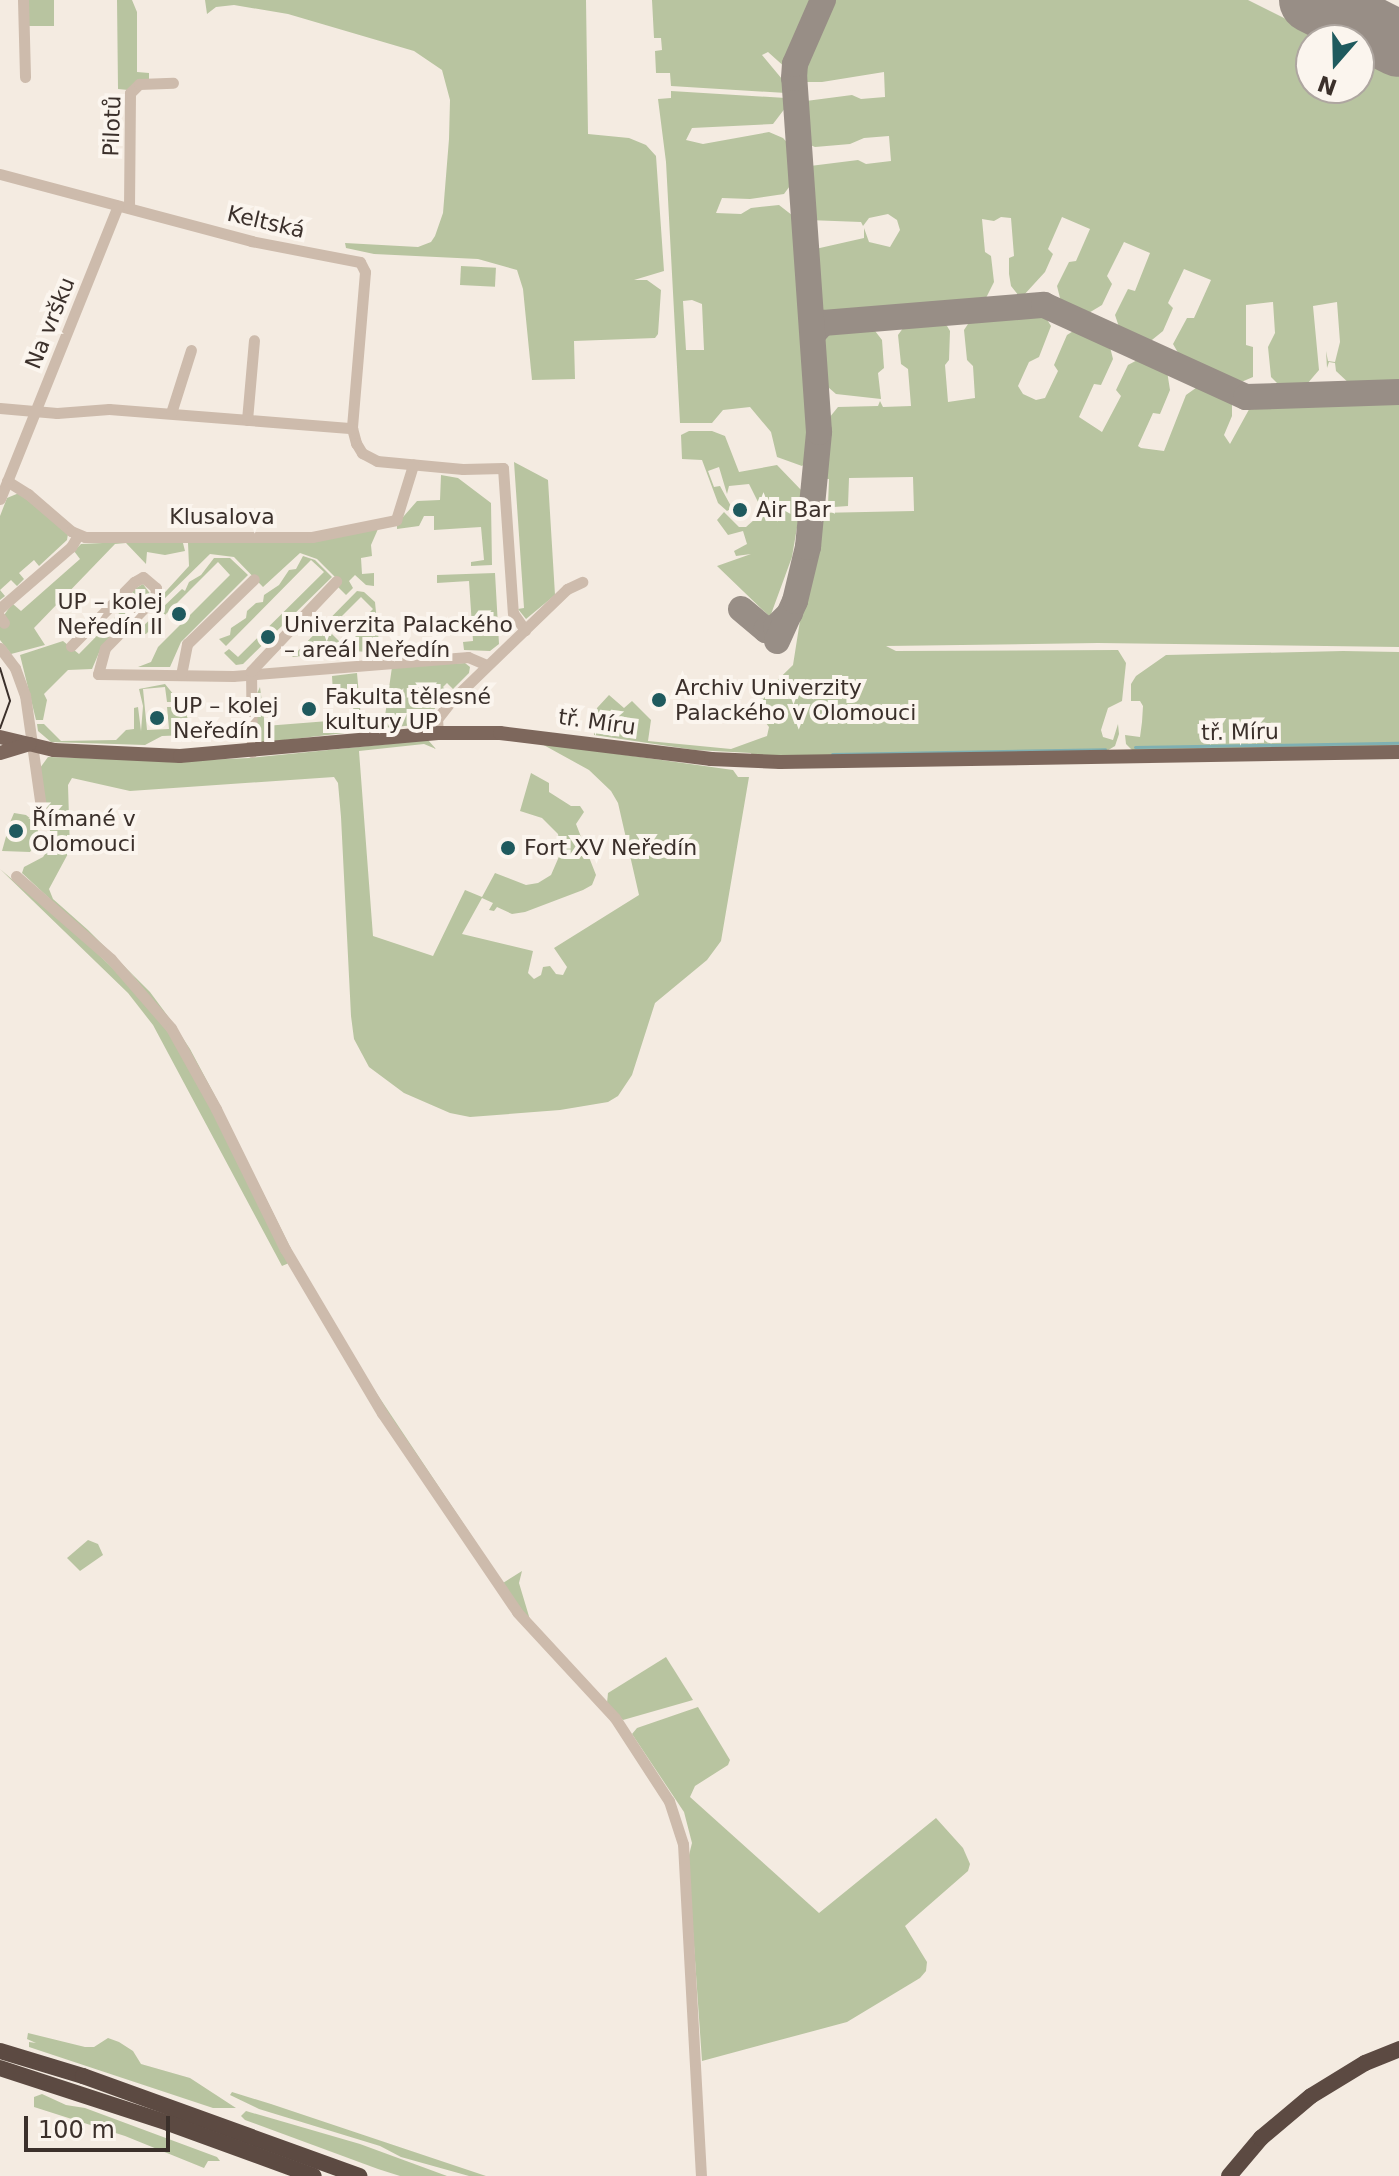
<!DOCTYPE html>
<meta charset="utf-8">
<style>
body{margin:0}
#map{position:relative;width:1399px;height:2176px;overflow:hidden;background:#f4ebe1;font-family:"DejaVu Sans",sans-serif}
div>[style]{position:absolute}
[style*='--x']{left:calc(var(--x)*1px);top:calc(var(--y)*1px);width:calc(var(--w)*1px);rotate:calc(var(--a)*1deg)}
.green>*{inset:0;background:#b8c4a0;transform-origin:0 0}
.stream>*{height:3px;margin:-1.5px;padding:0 1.5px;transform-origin:1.5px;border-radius:1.5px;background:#7fb0b2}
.taxiway>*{height:26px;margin:-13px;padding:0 13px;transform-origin:13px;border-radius:13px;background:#988e86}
.runway>*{height:66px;margin:-33px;padding:0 33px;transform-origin:33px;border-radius:33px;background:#988e86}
.minor>*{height:11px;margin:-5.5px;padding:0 5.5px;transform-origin:5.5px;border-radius:5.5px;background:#cdbbac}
.major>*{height:14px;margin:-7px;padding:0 7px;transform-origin:7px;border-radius:7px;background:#7d675c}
.highway>*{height:16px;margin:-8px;padding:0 8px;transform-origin:8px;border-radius:8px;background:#5c4a42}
.tram>*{height:2px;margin:-1px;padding:0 1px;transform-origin:1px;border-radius:1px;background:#3b302b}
.dots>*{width:22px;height:22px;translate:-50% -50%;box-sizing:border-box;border:4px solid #fbf5ee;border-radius:50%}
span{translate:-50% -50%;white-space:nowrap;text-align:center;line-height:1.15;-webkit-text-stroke:8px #fbf5ee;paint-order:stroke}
.street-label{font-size:22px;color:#3b302b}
.poi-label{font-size:22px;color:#3b302b}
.left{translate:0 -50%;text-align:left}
.right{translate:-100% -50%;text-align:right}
.north{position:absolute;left:1295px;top:24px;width:80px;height:80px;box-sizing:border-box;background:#fbf5ee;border:2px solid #aea6a0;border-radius:50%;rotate:200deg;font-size:22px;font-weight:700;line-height:32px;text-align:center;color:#3b302b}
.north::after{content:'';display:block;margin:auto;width:28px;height:36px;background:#1f5a5e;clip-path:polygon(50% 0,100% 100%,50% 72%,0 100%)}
.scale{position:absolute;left:24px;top:2116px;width:146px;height:36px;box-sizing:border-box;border:4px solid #3b302b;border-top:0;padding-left:10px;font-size:24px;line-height:28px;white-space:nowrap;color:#3b302b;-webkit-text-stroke:6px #fbf5ee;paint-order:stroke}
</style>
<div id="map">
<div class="green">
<div style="left:25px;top:0;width:29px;height:26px"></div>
<div style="clip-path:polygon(117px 0,132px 0,137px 12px,137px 72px,149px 73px,149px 81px,128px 90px,118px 89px)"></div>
<div style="clip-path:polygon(205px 0,586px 0,588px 134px,629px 138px,646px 145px,656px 156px,664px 271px,634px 280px,647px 280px,661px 290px,658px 334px,655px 338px,574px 341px,575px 379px,532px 380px,523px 289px,517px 270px,478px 259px,374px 254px,346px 248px,345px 243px,418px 247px,431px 242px,435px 236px,443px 213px,449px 139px,450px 100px,442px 70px,414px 51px,288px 14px,234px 5px,216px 7px,207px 14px)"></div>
<div style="clip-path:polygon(652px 0,817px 0,787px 69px,768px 52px,762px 55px,787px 85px,786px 93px,671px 86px,670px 73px,656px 73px,655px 51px,662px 50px,661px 38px,654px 38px)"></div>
<div style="clip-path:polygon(829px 0,1248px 0,1328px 40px,1311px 40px,1311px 88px,1359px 88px,1359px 55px,1399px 75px,1399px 380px,1389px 385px,1352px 386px,1336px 371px,1335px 363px,1329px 362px,1327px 368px,1326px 351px,1328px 361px,1335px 362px,1340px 342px,1337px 302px,1313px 306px,1319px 370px,1307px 384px,1279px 385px,1271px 377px,1268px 347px,1275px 333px,1273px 302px,1246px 305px,1246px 345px,1253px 347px,1253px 377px,1239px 383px,1217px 379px,1181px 358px,1173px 344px,1187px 318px,1194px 318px,1211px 280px,1184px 269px,1168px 303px,1173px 308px,1163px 331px,1147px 344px,1120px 330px,1115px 315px,1128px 289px,1135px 291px,1150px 253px,1124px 242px,1107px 276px,1112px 284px,1102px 305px,1087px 314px,1080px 311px,1061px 302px,1057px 286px,1069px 262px,1076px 261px,1090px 229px,1062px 217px,1048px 249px,1053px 254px,1045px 272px,1023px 296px,1023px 301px,1011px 286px,1009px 274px,1009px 258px,1014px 256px,1011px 218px,1001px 217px,994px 221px,982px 219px,985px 252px,991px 256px,994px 282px,985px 300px,832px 315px,816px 312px,811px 250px,864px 238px,864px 228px,869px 242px,890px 247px,900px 230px,897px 220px,888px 214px,869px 218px,863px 226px,861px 222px,808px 220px,805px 170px,810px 166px,858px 160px,866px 164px,891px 161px,889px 136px,864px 138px,850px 144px,815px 147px,803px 142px,800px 107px,806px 101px,852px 95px,861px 99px,885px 97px,884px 72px,822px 82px,805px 82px,798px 77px,799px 65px)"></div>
<div style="clip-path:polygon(evenodd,671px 91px,786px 98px,789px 103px,773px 124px,692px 128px,686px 140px,703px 144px,769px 132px,783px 138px,793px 149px,795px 179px,784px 194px,750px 199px,722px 198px,716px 213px,741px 214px,751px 208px,779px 205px,797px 219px,813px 418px,811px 457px,802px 466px,777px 457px,771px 432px,750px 407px,723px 410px,712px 423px,680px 423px,666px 162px,658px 99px,671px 98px,671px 91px,692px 300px,702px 304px,704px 350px,686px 350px,683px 301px,692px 300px)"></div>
<div style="left:461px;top:266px;width:35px;height:19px;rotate:3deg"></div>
<div style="clip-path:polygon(1023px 309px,1043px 313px,1051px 326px,1039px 357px,1029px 362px,1018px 386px,1023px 394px,1036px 400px,1045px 398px,1058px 371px,1054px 365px,1067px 335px,1078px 328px,1109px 343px,1113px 359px,1101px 385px,1094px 384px,1079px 417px,1102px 432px,1121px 396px,1116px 390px,1128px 365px,1143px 357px,1167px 371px,1170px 390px,1160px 414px,1153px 413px,1138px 446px,1141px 448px,1164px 451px,1186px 395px,1200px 385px,1232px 402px,1232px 416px,1224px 435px,1230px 444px,1252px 404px,1288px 400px,1399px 400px,1399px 647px,1098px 643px,886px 646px,896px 651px,1118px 650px,1126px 663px,1122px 701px,1108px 708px,1101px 730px,1103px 737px,1113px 740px,1118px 724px,1119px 734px,1115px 746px,1105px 752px,752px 757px,751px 753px,695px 750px,594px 735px,597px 708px,609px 695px,624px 708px,632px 701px,651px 720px,648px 741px,731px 749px,767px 736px,769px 727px,752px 705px,793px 665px,817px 513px,914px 511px,913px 477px,849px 478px,848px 506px,834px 507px,828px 505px,829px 479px,824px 479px,823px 492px,819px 498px,825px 423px,838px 407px,878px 406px,880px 401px,883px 407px,911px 406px,908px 369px,901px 364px,898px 335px,906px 324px,938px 321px,947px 326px,950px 331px,949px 360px,945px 365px,948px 402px,975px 398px,973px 366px,967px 360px,964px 330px,972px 318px)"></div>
<div style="clip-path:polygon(872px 327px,882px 340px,884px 368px,878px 373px,881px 399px,836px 394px,821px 381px,818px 341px,832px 331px)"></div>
<div style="clip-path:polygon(689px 431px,712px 431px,725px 436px,739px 472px,777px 465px,803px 492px,792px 557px,770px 617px,717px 566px,751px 554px,736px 556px,734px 551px,747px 544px,743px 531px,728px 535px,717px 520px,724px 512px,739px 527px,746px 527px,763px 512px,749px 484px,729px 486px,727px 494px,719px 467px,708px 471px,714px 487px,720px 486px,732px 508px,727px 511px,718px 503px,702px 460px,682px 459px,681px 435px)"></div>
<div style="clip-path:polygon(514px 462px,548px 480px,555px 595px,526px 619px,518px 609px,524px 608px)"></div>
<div style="clip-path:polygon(441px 475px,458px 478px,491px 503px,492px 565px,471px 566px,471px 562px,484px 560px,481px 527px,434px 530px,434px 516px,424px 516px,419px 526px,397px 529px,397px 524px,417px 501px,440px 500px)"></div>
<div style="clip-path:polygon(19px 493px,68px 534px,67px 540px,39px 566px,34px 560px,19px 573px,24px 579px,17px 586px,11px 580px,0 590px,5px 596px,0 600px,0 516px,7px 498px)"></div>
<div style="clip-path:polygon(378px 529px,371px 545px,372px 556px,361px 558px,362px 574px,374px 573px,374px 586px,366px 585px,355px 575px,349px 581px,353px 588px,346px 595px,338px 587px,341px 583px,317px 559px,300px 553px,263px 587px,234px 557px,210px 554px,160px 603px,157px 601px,189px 566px,188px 543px,320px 540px)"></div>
<div style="clip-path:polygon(145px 541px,183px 543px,185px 551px,165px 555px,147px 552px,146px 564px,126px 543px,115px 544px,34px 628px,45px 645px,11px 654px,0 640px,0 621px,9px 608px,13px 604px,21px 611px,80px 559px,74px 551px,81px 544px)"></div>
<div style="clip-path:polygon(303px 556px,315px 560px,332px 577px,243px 664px,236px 665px,224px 653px,229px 649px,238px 657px,324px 572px,311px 560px,226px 646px,219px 639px,230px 635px,231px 628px,246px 618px,247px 611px,256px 603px,263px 602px,264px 595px,279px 585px,289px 570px,296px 569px)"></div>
<div style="clip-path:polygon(214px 558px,230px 558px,248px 575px,181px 642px,170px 667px,138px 667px,151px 662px,158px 647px,230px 575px,218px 562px,146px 634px,140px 634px,139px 630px,182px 589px,185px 591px,189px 582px,201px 575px)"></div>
<div style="clip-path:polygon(495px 573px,499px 644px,490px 651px,464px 650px,463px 642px,473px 641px,469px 581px,437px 583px,437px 575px)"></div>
<div style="clip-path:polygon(143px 584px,151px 595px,101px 648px,92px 669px,68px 670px,44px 694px,47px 700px,43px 720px,36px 720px,20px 655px,63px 641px,79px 654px,136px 596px,131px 591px)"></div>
<div style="clip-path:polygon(evenodd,357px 591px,364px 592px,375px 602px,380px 653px,354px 651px,292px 657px,357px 591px,361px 597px,373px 609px,340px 642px,328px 630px,361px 597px)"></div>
<div style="clip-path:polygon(1343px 651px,1399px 652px,1399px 747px,1132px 750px,1126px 744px,1125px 735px,1140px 737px,1142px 722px,1143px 706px,1140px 701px,1131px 701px,1131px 684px,1136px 676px,1166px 655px)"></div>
<div style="clip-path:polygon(465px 663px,470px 667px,469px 673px,453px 689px,447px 683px,443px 687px,448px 693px,422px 724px,259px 743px,258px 738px,254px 700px,260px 687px,265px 726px,354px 719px,352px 692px,333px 693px,332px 676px,357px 673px,361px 718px,385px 716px,392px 667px)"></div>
<div style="clip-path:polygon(165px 684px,174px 695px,172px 702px,167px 702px,165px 687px,143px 689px,147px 730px,169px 729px,167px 707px,173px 707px,177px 698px,187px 709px,188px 735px,162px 736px,145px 745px,51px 742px,38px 731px,37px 724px,44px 724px,61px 741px,116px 740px,126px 730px,134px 729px,134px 708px,138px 707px,141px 731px,143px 706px,139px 689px)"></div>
<div style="clip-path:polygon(428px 740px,436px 749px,424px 744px,359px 751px,373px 936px,433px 956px,465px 890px,482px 897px,495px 873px,526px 885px,538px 883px,551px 875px,561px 852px,558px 834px,542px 818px,520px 811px,531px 773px,549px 783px,549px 792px,571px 806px,580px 806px,584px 812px,576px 824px,596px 875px,592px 885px,583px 890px,525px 912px,512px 914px,497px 907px,494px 911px,489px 910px,493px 903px,482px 898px,462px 934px,533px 951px,528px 973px,534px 979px,541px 975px,543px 967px,550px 966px,556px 974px,563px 975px,567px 967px,554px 948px,639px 895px,618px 803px,611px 791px,589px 770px,540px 743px,733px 770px,738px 777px,749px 777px,721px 941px,707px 960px,655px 1003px,632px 1075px,618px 1096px,608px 1102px,560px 1110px,470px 1117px,450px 1113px,404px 1093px,369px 1067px,354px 1039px,351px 1016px,341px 817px,338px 783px,334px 777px,130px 791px,72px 778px,68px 785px,70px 850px,49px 889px,53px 899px,88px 930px,150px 992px,170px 1019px,190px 1049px,214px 1094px,293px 1253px,369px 1382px,503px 1583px,522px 1571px,519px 1583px,531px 1623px,483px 1558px,370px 1387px,334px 1328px,286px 1243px,212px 1093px,174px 1026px,132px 975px,22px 873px,24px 867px,43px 857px,49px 848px,50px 831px,40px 768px,48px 757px,181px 761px,249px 758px)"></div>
<div style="clip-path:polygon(14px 813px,26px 815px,37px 824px,39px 840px,30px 852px,2px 851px,7px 833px,15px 833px,15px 828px,8px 827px)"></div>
<div style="clip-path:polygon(0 869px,81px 938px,140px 994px,183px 1053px,289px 1263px,282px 1266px,153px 1025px,128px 993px)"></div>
<div style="clip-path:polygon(88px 1540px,98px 1544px,103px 1555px,80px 1571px,67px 1558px)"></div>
<div style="clip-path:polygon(666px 1657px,693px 1700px,623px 1720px,607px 1703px,608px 1693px)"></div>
<div style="clip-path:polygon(698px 1707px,730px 1760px,728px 1765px,695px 1786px,690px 1797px,819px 1913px,936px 1818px,963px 1848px,970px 1864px,968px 1871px,905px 1926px,927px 1962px,926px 1971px,920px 1978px,847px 2022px,702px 2061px,688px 1859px,692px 1843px,684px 1812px,632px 1734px,637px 1728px)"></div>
<div style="clip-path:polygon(28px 2033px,85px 2047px,94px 2047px,108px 2038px,119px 2042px,133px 2051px,141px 2064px,190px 2078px,236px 2108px,213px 2108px,29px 2047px,29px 2042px,36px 2043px,27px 2039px)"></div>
<div style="clip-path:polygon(232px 2092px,271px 2104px,486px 2176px,469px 2176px,401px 2157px,380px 2146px,259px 2109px,230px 2095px)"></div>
<div style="clip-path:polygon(42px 2094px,66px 2105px,85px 2108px,217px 2157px,220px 2161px,208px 2161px,204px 2168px,125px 2136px,34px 2107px,34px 2097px)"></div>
<div style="clip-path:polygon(246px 2111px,360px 2144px,447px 2176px,400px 2176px,378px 2169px,245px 2120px,241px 2116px)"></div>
</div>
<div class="stream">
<div style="--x:1135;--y:747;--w:264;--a:-0.9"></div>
<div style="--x:832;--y:754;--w:273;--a:-1"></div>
</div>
<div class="taxiway">
<div style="--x:813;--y:334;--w:15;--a:-48"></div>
<div style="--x:823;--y:323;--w:222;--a:-4.7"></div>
<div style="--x:1044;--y:305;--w:222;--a:24.5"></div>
<div style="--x:1246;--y:397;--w:153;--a:-1.9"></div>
<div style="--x:741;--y:609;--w:33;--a:40"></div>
<div style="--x:766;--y:630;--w:10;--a:-17"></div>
<div style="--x:776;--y:627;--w:20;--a:-45"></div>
<div style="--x:777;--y:641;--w:44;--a:-65.8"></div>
<div style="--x:795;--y:601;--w:56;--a:-76.5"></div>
<div style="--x:808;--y:547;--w:116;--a:-84.5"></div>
<div style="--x:819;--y:432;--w:355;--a:-94"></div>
<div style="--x:794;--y:78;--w:14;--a:-86"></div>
<div style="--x:795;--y:64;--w:70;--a:-66.4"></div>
</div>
<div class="runway">
<div style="--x:1312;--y:0;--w:97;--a:26.8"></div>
</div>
<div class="minor">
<div style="--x:23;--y:0;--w:77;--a:88.5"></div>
<div style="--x:0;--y:174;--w:260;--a:14.9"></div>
<div style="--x:251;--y:241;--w:111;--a:10.9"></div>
<div style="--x:360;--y:262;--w:11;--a:63"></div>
<div style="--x:365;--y:272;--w:157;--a:94.8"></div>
<div style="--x:352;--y:428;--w:16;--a:75"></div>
<div style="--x:356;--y:443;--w:12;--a:59"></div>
<div style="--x:362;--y:453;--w:17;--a:28"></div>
<div style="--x:377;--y:461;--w:86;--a:5.3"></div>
<div style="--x:463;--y:469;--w:40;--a:-1.4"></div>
<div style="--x:503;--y:468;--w:145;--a:86.1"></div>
<div style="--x:513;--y:613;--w:21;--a:55"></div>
<div style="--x:129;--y:208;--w:115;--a:-89.5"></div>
<div style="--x:130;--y:93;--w:13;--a:-45"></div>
<div style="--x:139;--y:84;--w:34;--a:-2"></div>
<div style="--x:0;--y:408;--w:57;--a:5"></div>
<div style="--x:57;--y:413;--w:52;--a:-4.4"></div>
<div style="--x:109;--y:409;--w:244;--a:4.5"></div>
<div style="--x:171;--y:413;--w:66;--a:-72.4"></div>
<div style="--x:247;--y:420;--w:80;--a:-85"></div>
<div style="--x:7;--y:481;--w:25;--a:32"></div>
<div style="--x:28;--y:494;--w:57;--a:40.7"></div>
<div style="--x:71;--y:531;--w:15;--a:23"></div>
<div style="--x:85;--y:537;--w:227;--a:0"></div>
<div style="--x:312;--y:537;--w:86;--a:-11.4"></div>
<div style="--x:396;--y:520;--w:58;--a:-72.8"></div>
<div style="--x:0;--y:499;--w:316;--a:-68.1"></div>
<div style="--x:0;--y:608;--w:94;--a:-40.7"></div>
<div style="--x:71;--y:547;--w:14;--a:-60"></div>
<div style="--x:0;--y:617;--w:7;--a:56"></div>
<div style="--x:71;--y:646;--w:90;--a:-45.5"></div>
<div style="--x:134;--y:582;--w:10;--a:-29"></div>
<div style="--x:143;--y:577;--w:17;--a:40"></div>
<div style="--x:156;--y:588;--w:9;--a:96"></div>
<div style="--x:155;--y:597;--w:71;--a:134.4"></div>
<div style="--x:105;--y:648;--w:27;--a:105"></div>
<div style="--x:98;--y:674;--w:135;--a:0.8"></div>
<div style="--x:233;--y:676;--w:236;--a:-4.6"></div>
<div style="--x:468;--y:657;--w:21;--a:23"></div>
<div style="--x:0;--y:648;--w:25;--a:53"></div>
<div style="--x:15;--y:668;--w:29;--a:70"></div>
<div style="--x:25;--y:695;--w:113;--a:81.9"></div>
<div style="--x:181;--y:675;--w:32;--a:-79"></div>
<div style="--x:187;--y:644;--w:93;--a:-44.1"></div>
<div style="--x:438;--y:733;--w:14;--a:-94"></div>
<div style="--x:437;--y:719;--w:24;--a:-52"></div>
<div style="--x:452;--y:700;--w:160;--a:-44"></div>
<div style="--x:567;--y:589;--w:17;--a:-25"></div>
<div style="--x:252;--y:752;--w:81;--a:-90.7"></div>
<div style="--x:251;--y:671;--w:124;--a:-46.6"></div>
<div style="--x:16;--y:876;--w:126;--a:41.1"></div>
<div style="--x:111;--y:959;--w:91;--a:49"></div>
<div style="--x:171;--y:1028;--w:93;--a:60.9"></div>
<div style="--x:216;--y:1109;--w:156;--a:63.8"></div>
<div style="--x:285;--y:1249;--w:191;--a:59.4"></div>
<div style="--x:382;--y:1413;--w:240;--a:55.8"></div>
<div style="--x:517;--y:1612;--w:144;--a:47.2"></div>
<div style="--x:615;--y:1718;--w:99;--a:57"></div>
<div style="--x:669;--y:1801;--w:45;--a:72"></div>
<div style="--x:683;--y:1844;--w:332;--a:86.9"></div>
</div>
<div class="major">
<div style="--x:0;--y:737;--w:56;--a:13.5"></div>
<div style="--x:54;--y:750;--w:126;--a:2.7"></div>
<div style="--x:180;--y:756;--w:259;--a:-5.1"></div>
<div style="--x:438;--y:733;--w:62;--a:0"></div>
<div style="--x:500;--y:733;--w:213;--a:7"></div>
<div style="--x:711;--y:759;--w:69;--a:2.5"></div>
<div style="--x:780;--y:762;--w:619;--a:-0.93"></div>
<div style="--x:0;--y:753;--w:31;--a:-17"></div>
</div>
<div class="highway">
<div style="--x:0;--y:2051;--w:87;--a:16.8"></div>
<div style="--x:83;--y:2076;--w:294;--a:19.9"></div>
<div style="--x:0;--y:2068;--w:177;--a:18.1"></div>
<div style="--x:168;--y:2123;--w:155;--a:20"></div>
<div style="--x:1229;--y:2176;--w:50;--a:-49.9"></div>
<div style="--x:1261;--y:2138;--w:65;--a:-40"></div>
<div style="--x:1311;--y:2096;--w:63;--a:-31.4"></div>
<div style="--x:1365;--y:2063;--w:37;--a:-22"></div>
</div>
<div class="tram">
<div style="--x:0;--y:668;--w:34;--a:73"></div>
<div style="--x:10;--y:701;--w:29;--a:110"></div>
</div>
<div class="dots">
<div style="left:740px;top:510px;background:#1f5a5e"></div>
<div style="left:179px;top:614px;background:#1f5a5e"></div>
<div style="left:268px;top:637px;background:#1f5a5e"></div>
<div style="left:659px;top:700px;background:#1f5a5e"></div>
<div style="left:309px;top:709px;background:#1f5a5e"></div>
<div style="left:157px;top:718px;background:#1f5a5e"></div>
<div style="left:16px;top:831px;background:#1f5a5e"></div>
<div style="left:508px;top:848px;background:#1f5a5e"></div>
</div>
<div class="street-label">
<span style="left:112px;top:126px;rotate:-88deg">Pilotů</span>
<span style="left:266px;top:222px;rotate:13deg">Keltská</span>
<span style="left:50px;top:323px;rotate:-68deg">Na vršku</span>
<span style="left:222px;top:517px">Klusalova</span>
<span style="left:597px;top:722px;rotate:8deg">tř. Míru</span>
<span style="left:1240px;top:732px;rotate:-1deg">tř. Míru</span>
</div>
<div class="poi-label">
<span class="left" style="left:756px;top:510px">Air Bar</span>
<span class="right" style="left:163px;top:614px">UP – kolej<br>Neředín II</span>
<span class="left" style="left:284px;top:637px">Univerzita Palackého<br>– areál Neředín</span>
<span class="left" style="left:675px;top:700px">Archiv Univerzity<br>Palackého v Olomouci</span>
<span class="left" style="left:325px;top:709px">Fakulta tělesné<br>kultury UP</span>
<span class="left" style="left:173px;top:718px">UP – kolej<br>Neředín I</span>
<span class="left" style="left:32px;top:831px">Římané v<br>Olomouci</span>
<span class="left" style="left:524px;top:848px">Fort XV Neředín</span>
</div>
<div class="north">N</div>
<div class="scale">100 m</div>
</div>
